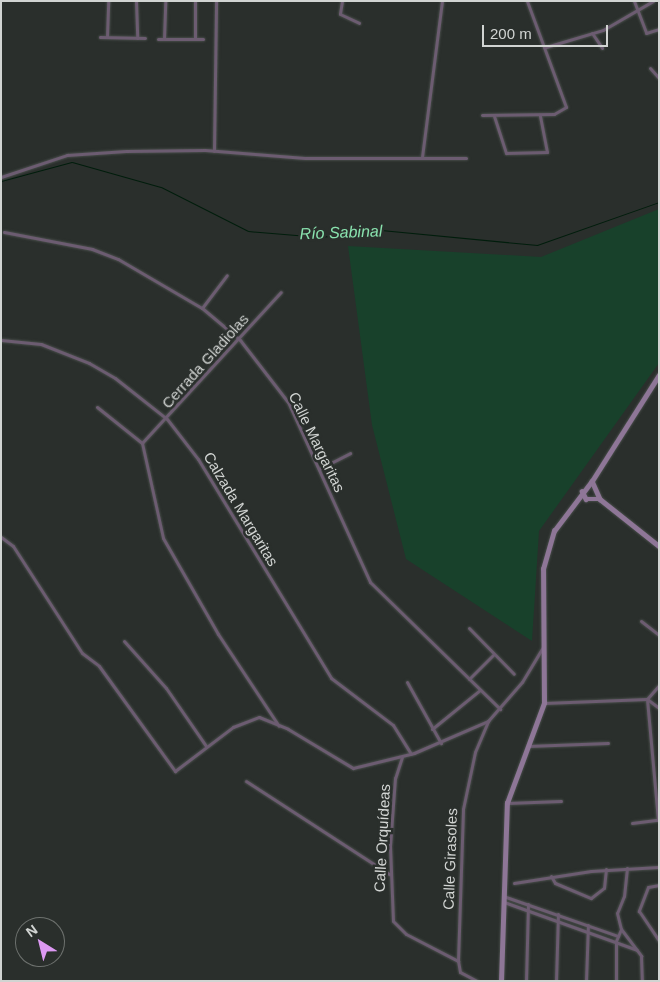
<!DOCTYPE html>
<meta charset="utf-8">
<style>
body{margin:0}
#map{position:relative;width:660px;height:982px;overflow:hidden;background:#2a2f2c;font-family:Helvetica,sans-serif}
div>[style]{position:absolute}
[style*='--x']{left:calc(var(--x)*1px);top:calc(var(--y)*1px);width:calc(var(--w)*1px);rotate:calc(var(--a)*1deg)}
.green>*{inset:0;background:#18412b}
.stream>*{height:1px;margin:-0.5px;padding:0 0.5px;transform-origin:0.5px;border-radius:0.5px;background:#001d0c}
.roads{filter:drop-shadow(0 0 1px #484d4a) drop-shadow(0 0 1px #484d4a)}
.street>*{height:3px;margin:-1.5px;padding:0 1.5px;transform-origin:1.5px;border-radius:1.5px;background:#6c5c71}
.secondary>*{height:4.5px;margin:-2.25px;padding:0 2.25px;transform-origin:2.25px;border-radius:2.25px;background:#8e7697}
span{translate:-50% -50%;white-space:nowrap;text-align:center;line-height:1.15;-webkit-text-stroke:5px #2a2f2c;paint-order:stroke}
.street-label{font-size:15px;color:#d1d4d2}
.water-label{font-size:16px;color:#89e2ae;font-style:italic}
.frame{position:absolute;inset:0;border:2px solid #d1d4d2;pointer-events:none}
.north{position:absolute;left:15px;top:917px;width:50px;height:50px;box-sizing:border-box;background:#2a2f2c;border:1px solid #6d716e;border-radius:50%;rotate:324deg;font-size:14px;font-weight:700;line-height:20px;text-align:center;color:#d1d4d2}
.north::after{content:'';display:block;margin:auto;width:18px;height:22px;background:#dd99f3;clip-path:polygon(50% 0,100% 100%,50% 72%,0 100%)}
.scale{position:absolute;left:482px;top:25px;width:126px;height:22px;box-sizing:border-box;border:2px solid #d1d4d2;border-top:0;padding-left:6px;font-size:15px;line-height:18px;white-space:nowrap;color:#d1d4d2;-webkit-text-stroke:4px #2a2f2c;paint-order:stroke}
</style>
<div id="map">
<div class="green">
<div style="clip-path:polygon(659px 209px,659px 363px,539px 531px,532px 641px,406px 559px,372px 425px,348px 246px,541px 257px)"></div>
</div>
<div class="stream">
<div style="--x:1;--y:181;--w:73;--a:-15"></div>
<div style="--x:72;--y:162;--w:92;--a:15.7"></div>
<div style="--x:161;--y:187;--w:97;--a:26.8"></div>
<div style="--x:248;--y:231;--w:72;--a:4.8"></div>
<div style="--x:320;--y:237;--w:61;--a:-6.5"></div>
<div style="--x:381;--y:230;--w:157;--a:5.5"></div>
<div style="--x:537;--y:245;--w:129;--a:-19.4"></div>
</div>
<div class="roads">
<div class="street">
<div style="--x:136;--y:1;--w:37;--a:88"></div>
<div style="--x:195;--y:1;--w:38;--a:90"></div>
<div style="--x:342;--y:1;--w:13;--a:99"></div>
<div style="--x:340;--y:14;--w:21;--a:25"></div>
<div style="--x:634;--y:1;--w:34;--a:69"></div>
<div style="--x:646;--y:33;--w:14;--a:-17"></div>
<div style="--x:592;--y:33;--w:18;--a:56"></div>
<div style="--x:100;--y:37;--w:45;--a:1.3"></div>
<div style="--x:107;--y:37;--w:36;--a:-88"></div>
<div style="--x:158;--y:39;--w:45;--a:0"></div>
<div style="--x:164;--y:39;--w:38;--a:-88"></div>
<div style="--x:546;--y:47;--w:59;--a:-16.6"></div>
<div style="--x:603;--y:30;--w:58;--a:-30.1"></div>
<div style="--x:650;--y:68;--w:13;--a:48"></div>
<div style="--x:482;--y:115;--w:72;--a:-0.8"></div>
<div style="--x:554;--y:114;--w:14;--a:-30"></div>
<div style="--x:566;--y:107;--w:113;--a:-110.2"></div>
<div style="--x:494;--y:116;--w:39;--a:72"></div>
<div style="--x:506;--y:153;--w:41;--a:-1.4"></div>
<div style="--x:547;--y:152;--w:38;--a:-101"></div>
<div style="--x:214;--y:151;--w:150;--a:-89.2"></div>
<div style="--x:422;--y:157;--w:157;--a:-82.7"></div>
<div style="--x:1;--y:177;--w:70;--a:-18.4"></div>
<div style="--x:67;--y:155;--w:59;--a:-3.9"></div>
<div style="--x:126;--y:151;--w:79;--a:-0.7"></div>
<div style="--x:205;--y:150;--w:100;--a:4.6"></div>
<div style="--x:305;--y:158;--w:161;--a:0"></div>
<div style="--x:4;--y:232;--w:90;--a:10.9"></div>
<div style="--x:92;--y:249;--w:28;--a:21"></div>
<div style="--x:118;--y:259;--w:97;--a:30.3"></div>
<div style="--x:202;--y:308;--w:50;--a:40.1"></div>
<div style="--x:240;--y:340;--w:78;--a:52.3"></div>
<div style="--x:288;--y:402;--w:198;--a:65.5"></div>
<div style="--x:370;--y:582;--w:182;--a:44.3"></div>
<div style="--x:202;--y:308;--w:41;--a:-52.9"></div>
<div style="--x:1;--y:340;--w:40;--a:5.7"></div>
<div style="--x:41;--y:344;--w:52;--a:21.6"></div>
<div style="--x:89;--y:363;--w:30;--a:30"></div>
<div style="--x:115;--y:378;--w:66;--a:38.3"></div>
<div style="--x:167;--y:419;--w:51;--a:52.2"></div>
<div style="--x:198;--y:459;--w:256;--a:58.7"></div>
<div style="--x:331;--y:678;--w:78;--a:37.2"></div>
<div style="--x:393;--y:725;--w:34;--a:58"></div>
<div style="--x:97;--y:407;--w:58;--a:38.7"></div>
<div style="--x:142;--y:443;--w:97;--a:77.5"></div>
<div style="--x:163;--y:538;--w:111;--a:60.2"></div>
<div style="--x:218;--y:634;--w:110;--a:56.5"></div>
<div style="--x:142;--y:443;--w:205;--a:-47.4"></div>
<div style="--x:319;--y:469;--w:35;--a:-27"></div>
<div style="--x:1;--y:537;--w:15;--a:37"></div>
<div style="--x:13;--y:546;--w:127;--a:57.2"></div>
<div style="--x:82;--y:653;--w:21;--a:37"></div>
<div style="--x:99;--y:666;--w:130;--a:54.1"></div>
<div style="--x:175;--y:771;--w:73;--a:-37.2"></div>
<div style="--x:233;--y:727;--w:28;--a:-21"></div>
<div style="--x:259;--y:717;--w:31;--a:22"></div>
<div style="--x:288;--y:729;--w:76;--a:31"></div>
<div style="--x:353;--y:768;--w:63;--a:-13.8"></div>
<div style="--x:414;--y:753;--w:81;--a:-23.4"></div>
<div style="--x:488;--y:721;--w:52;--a:-48.9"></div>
<div style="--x:522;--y:682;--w:41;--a:-59"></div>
<div style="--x:641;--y:621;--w:23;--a:38"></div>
<div style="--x:469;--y:628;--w:64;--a:45.6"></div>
<div style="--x:124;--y:641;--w:63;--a:48.2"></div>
<div style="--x:166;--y:688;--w:70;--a:55.4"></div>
<div style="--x:469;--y:679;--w:35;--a:-45"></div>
<div style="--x:407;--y:682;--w:70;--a:60.9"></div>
<div style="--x:544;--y:703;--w:103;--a:-2.2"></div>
<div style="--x:647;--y:699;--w:15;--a:37"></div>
<div style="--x:432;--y:729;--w:62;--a:-39.1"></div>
<div style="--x:528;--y:746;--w:80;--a:-2.1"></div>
<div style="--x:402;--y:757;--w:22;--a:108"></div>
<div style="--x:395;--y:778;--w:68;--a:94.2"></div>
<div style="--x:390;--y:846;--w:75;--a:87.7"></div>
<div style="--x:393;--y:921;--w:18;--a:45"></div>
<div style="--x:406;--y:934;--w:59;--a:27.4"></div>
<div style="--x:246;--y:781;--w:171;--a:33"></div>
<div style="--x:507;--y:803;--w:54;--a:-2.1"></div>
<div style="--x:658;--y:820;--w:121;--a:-95.2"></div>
<div style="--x:647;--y:699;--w:18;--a:-49"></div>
<div style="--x:632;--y:823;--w:26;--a:-7"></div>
<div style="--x:627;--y:868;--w:28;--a:96"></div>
<div style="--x:624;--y:896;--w:18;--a:112"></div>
<div style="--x:617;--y:913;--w:16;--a:76"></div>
<div style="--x:621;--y:929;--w:34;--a:53"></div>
<div style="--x:641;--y:956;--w:25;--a:88"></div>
<div style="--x:551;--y:876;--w:8;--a:60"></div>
<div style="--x:555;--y:883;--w:39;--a:23"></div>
<div style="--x:591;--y:898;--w:16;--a:-38"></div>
<div style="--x:604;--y:888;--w:19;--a:-84"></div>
<div style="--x:514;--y:883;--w:78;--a:-8.9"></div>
<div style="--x:591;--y:871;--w:68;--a:-3.4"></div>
<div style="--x:659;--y:885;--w:11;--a:170"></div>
<div style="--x:648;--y:887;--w:26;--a:111"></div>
<div style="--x:639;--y:911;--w:36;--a:56"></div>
<div style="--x:503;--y:896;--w:122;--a:19.2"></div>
<div style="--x:504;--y:902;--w:141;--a:19.8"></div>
<div style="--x:477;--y:981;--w:19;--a:-152"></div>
<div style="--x:460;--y:972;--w:11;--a:-100"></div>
<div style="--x:458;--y:961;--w:152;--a:-88.1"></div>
<div style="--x:463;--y:809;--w:58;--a:-78.1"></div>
<div style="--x:475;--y:752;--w:34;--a:-67"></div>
<div style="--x:526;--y:981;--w:77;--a:-88.5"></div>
<div style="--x:556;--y:981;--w:67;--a:-88.3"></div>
<div style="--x:586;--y:981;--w:56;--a:-88"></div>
<div style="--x:616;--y:981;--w:40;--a:-90"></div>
<div style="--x:616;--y:941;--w:13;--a:-67"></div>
</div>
<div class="secondary">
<div style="--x:592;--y:481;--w:20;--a:66"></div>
<div style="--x:600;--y:499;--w:75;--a:38.5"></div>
<div style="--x:582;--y:491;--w:9;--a:63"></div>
<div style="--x:586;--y:499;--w:14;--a:0"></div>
<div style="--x:501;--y:981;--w:178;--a:-88.1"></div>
<div style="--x:507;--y:803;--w:107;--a:-69.7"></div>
<div style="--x:544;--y:703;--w:134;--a:-90.4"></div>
<div style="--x:543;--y:569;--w:40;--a:-74"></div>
<div style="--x:554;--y:531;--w:63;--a:-52.8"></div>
<div style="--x:592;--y:481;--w:125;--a:-57.7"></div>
</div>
</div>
<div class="street-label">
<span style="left:205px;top:361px;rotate:-48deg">Cerrada Gladiolas</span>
<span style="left:317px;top:442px;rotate:64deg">Calle Margaritas</span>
<span style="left:241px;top:509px;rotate:59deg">Calzada Margaritas</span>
<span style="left:382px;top:838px;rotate:-87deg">Calle Orquídeas</span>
<span style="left:450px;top:859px;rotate:-88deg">Calle Girasoles</span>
</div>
<div class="water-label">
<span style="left:341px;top:233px;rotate:-2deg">Río Sabinal</span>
</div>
<div class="frame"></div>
<div class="north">N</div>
<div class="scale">200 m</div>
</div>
